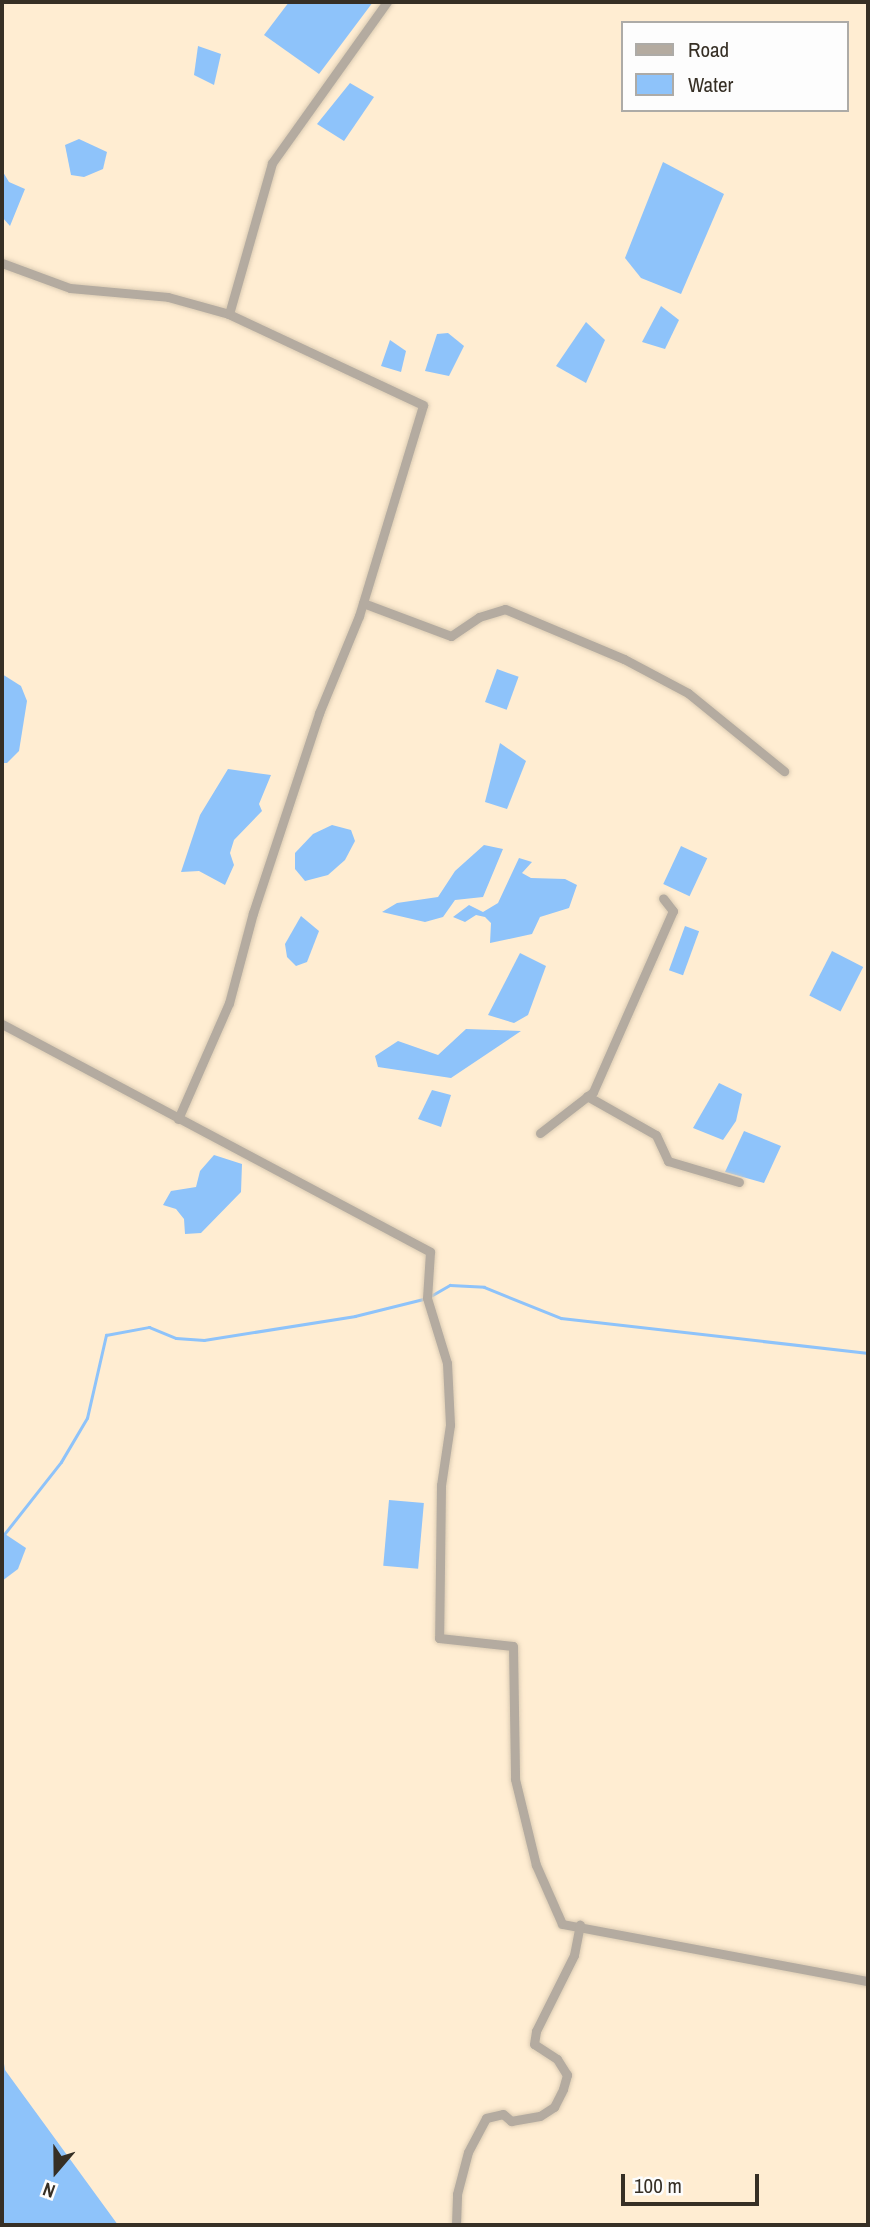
<!DOCTYPE html>
<style>
body{margin:0}
#map{position:relative;width:870px;height:2227px;overflow:hidden;background:#ffedd2;font-family:"Archivo Narrow",sans-serif}
div>[style]{position:absolute}
[style*='--x']{left:calc(var(--x)*1px);top:calc(var(--y)*1px);width:calc(var(--w)*1px);rotate:calc(var(--a)*1deg)}
.water>*{inset:0;background:#8ec3fa;transform-origin:0 0}
.stream>*{height:2.5px;margin:-1.25px;padding:0 1.25px;transform-origin:1.25px;border-radius:1.25px;background:#8ec3fa}
.roads{filter:drop-shadow(0 0 2px #dbcbb3) drop-shadow(0 0 2px #dbcbb3)}
.minor>*{height:9px;margin:-4.5px;padding:0 4.5px;transform-origin:4.5px;border-radius:4.5px;background:#b4aba0}
span{translate:-50% -50%;white-space:nowrap;text-align:center;line-height:1.15;-webkit-text-stroke:7px #fdfdfd;paint-order:stroke}
.frame{position:absolute;inset:0;border:4px solid #362f25;pointer-events:none}
.legend{position:absolute;left:621px;top:21px;width:228px;height:91px;box-sizing:border-box;background:#fdfdfd;border:2px solid #adaba7;margin:0;padding:9px 12px;list-style:none;font-size:21px;color:#362f25}
.legend li{display:flex;align-items:center;gap:14px;height:35px}
.legend b{width:35px;border:2px solid #adaba7}
.north{position:absolute;left:21px;top:2136px;width:70px;height:70px;-webkit-text-stroke:5px #fdfdfd;paint-order:stroke;rotate:200deg;font-size:19px;font-weight:700;line-height:28px;text-align:center;color:#362f25}
.north::after{content:'';display:block;margin:auto;width:24px;height:32px;background:#362f25;clip-path:polygon(50% 0,100% 100%,50% 72%,0 100%)}
.scale{position:absolute;left:621px;top:2174px;width:138px;height:32px;box-sizing:border-box;border:4px solid #362f25;border-top:0;padding-left:9px;font-size:21px;line-height:24px;white-space:nowrap;color:#362f25;-webkit-text-stroke:5px #fdfdfd;paint-order:stroke}
</style>
<div id="map">
<div class="water">
<div style="clip-path:polygon(289px 2px,373px 2px,319px 74px,264px 35px)"></div>
<div style="clip-path:polygon(198px 46px,221px 54px,214px 85px,194px 75px)"></div>
<div style="clip-path:polygon(350px 83px,374px 97px,344px 141px,317px 124px)"></div>
<div style="clip-path:polygon(79px 139px,107px 152px,103px 169px,84px 177px,71px 175px,65px 145px)"></div>
<div style="clip-path:polygon(663px 162px,724px 194px,681px 294px,641px 278px,625px 258px)"></div>
<div style="clip-path:polygon(3px 172px,9px 182px,25px 189px,10px 226px,2px 217px)"></div>
<div style="clip-path:polygon(661px 306px,679px 320px,665px 349px,642px 342px)"></div>
<div style="clip-path:polygon(586px 322px,605px 340px,586px 383px,556px 366px)"></div>
<div style="clip-path:polygon(448px 333px,464px 346px,449px 376px,425px 371px,437px 334px)"></div>
<div style="clip-path:polygon(390px 340px,406px 351px,401px 372px,381px 366px)"></div>
<div style="left:497px;top:669px;width:23px;height:35px;rotate:20deg"></div>
<div style="clip-path:polygon(2px 674px,21px 686px,27px 701px,19px 751px,7px 763px,2px 763px)"></div>
<div style="clip-path:polygon(500px 743px,526px 761px,507px 809px,485px 802px)"></div>
<div style="clip-path:polygon(228px 769px,271px 775px,259px 804px,262px 811px,234px 840px,230px 853px,234px 865px,225px 885px,199px 871px,181px 872px,200px 815px)"></div>
<div style="clip-path:polygon(332px 825px,351px 830px,355px 841px,345px 860px,328px 875px,305px 881px,295px 869px,295px 853px,313px 834px)"></div>
<div style="clip-path:polygon(484px 845px,503px 849px,483px 897px,455px 900px,443px 917px,425px 922px,382px 912px,397px 903px,438px 897px,455px 871px)"></div>
<div style="left:681px;top:846px;width:29px;height:42px;rotate:25deg"></div>
<div style="clip-path:polygon(519px 858px,532px 862px,522px 873px,531px 878px,565px 879px,577px 885px,569px 908px,540px 917px,532px 934px,490px 943px,491px 923px,485px 917px,476px 915px,465px 922px,453px 917px,469px 905px,483px 912px,498px 903px)"></div>
<div style="clip-path:polygon(301px 916px,319px 931px,307px 962px,296px 966px,287px 957px,285px 944px)"></div>
<div style="left:685px;top:926px;width:15px;height:47px;rotate:20deg"></div>
<div style="left:832px;top:951px;width:35px;height:50px;rotate:27deg"></div>
<div style="clip-path:polygon(520px 953px,546px 966px,528px 1015px,514px 1023px,488px 1015px)"></div>
<div style="clip-path:polygon(466px 1029px,521px 1031px,451px 1078px,378px 1067px,375px 1056px,398px 1041px,438px 1055px)"></div>
<div style="clip-path:polygon(719px 1083px,742px 1094px,736px 1121px,723px 1140px,693px 1128px)"></div>
<div style="clip-path:polygon(432px 1090px,451px 1095px,441px 1127px,418px 1119px)"></div>
<div style="clip-path:polygon(744px 1131px,781px 1146px,764px 1183px,725px 1172px)"></div>
<div style="clip-path:polygon(214px 1155px,242px 1164px,241px 1192px,201px 1233px,185px 1234px,184px 1219px,176px 1209px,163px 1205px,171px 1191px,196px 1187px,200px 1171px)"></div>
<div style="left:389px;top:1500px;width:35px;height:66px;rotate:5deg"></div>
<div style="clip-path:polygon(2px 1532px,26px 1548px,18px 1569px,2px 1581px)"></div>
<div style="clip-path:polygon(2px 2051px,5px 2070px,118px 2225px,2px 2225px)"></div>
</div>
<div class="stream">
<div style="--x:429;--y:1297;--w:24;--a:-30"></div>
<div style="--x:450;--y:1285;--w:34;--a:3"></div>
<div style="--x:484;--y:1287;--w:83;--a:21.9"></div>
<div style="--x:561;--y:1318;--w:309;--a:6.5"></div>
<div style="--x:2;--y:1537;--w:95;--a:-51.8"></div>
<div style="--x:61;--y:1462;--w:51;--a:-59.4"></div>
<div style="--x:87;--y:1418;--w:85;--a:-77.1"></div>
<div style="--x:106;--y:1335;--w:44;--a:-10.5"></div>
<div style="--x:149;--y:1327;--w:29;--a:22"></div>
<div style="--x:176;--y:1338;--w:28;--a:4"></div>
<div style="--x:204;--y:1340;--w:153;--a:-9"></div>
<div style="--x:355;--y:1316;--w:70;--a:-14"></div>
</div>
<div class="roads">
<div class="minor">
<div style="--x:2;--y:263;--w:72;--a:20.2"></div>
<div style="--x:70;--y:288;--w:98;--a:5.2"></div>
<div style="--x:168;--y:297;--w:63;--a:15.6"></div>
<div style="--x:363;--y:603;--w:94;--a:20.6"></div>
<div style="--x:451;--y:636;--w:34;--a:-34"></div>
<div style="--x:479;--y:617;--w:27;--a:-17"></div>
<div style="--x:505;--y:609;--w:129;--a:22.8"></div>
<div style="--x:624;--y:659;--w:72;--a:28"></div>
<div style="--x:688;--y:693;--w:124;--a:39.1"></div>
<div style="--x:2;--y:1024;--w:485;--a:28"></div>
<div style="--x:430;--y:1252;--w:46;--a:93.7"></div>
<div style="--x:427;--y:1298;--w:68;--a:72.9"></div>
<div style="--x:447;--y:1363;--w:62;--a:87.2"></div>
<div style="--x:450;--y:1425;--w:61;--a:98.5"></div>
<div style="--x:441;--y:1485;--w:153;--a:90.7"></div>
<div style="--x:439;--y:1638;--w:74;--a:6.2"></div>
<div style="--x:513;--y:1646;--w:133;--a:89.1"></div>
<div style="--x:515;--y:1779;--w:89;--a:76.3"></div>
<div style="--x:536;--y:1865;--w:64;--a:66.2"></div>
<div style="--x:562;--y:1924;--w:311;--a:10.6"></div>
<div style="--x:587;--y:1096;--w:79;--a:29.5"></div>
<div style="--x:656;--y:1135;--w:29;--a:65"></div>
<div style="--x:668;--y:1161;--w:74;--a:16.5"></div>
<div style="--x:178;--y:1119;--w:127;--a:-66.3"></div>
<div style="--x:229;--y:1003;--w:93;--a:-75.1"></div>
<div style="--x:253;--y:913;--w:211;--a:-71.7"></div>
<div style="--x:319;--y:713;--w:105;--a:-67.6"></div>
<div style="--x:359;--y:616;--w:220;--a:-73.1"></div>
<div style="--x:423;--y:405;--w:214;--a:-154.9"></div>
<div style="--x:229;--y:314;--w:157;--a:-74.1"></div>
<div style="--x:272;--y:163;--w:198;--a:-54.5"></div>
<div style="--x:540;--y:1133;--w:67;--a:-37.7"></div>
<div style="--x:593;--y:1092;--w:198;--a:-66.2"></div>
<div style="--x:673;--y:911;--w:16;--a:-128"></div>
<div style="--x:456;--y:2225;--w:31;--a:-88"></div>
<div style="--x:457;--y:2194;--w:43;--a:-75.3"></div>
<div style="--x:468;--y:2152;--w:38;--a:-62"></div>
<div style="--x:486;--y:2118;--w:17;--a:-13"></div>
<div style="--x:503;--y:2114;--w:11;--a:41"></div>
<div style="--x:511;--y:2121;--w:29;--a:-10"></div>
<div style="--x:540;--y:2116;--w:17;--a:-33"></div>
<div style="--x:554;--y:2107;--w:20;--a:-63"></div>
<div style="--x:563;--y:2089;--w:15;--a:-74"></div>
<div style="--x:567;--y:2075;--w:19;--a:-122"></div>
<div style="--x:557;--y:2059;--w:27;--a:-147"></div>
<div style="--x:534;--y:2044;--w:13;--a:-81"></div>
<div style="--x:536;--y:2031;--w:85;--a:-63.4"></div>
<div style="--x:574;--y:1955;--w:31;--a:-79"></div>
</div>
</div>
<div class="frame"></div>
<ul class="legend">
<li><b style="height:9px;background:#b4aba0"></b>Road</li>
<li><b style="height:19px;background:#8ec3fa"></b>Water</li>
</ul>
<div class="north">N</div>
<div class="scale">100 m</div>
</div>
